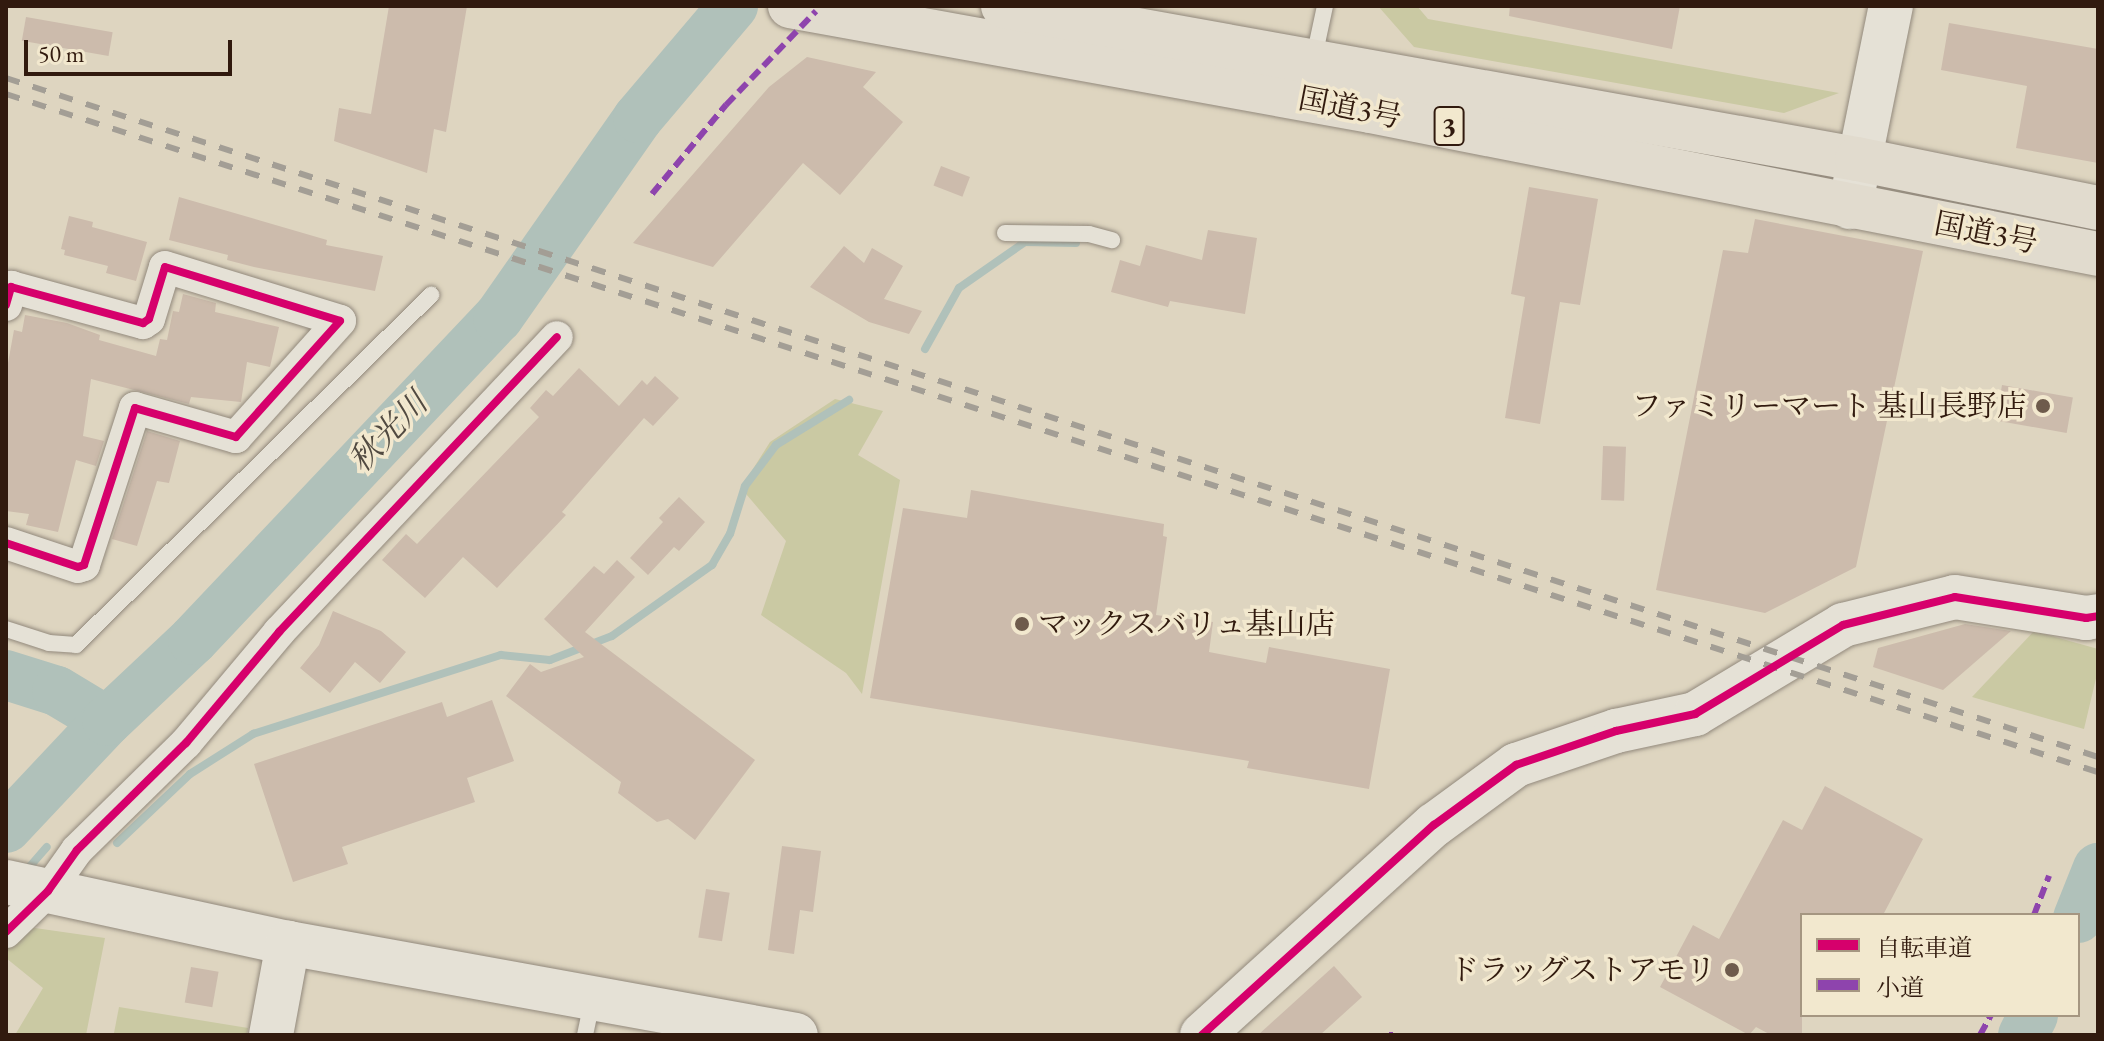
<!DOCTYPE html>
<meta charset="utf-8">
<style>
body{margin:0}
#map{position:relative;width:2104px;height:1041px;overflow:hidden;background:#ded5c0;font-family:"EB Garamond","Noto Serif JP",serif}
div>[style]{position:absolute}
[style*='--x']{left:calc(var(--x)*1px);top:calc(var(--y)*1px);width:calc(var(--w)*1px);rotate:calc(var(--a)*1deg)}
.green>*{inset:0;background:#cac9a3}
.stream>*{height:8px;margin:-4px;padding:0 4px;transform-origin:4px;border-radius:4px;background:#b0c1ba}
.river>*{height:50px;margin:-25px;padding:0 25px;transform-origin:25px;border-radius:25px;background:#b0c1ba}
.building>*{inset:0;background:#ccbbac;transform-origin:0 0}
.roads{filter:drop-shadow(0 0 2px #92897c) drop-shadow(0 0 2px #92897c)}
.lane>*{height:16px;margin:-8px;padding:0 8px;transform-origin:8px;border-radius:8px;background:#e5e1d6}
.street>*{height:32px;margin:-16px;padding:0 16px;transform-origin:16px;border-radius:16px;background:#e5e1d6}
.secondary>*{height:44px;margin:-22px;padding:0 22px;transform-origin:22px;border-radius:22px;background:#e5e1d6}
.highway>*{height:44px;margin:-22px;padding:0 22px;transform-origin:22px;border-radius:22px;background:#e1dbce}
.rail>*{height:6px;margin-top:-3px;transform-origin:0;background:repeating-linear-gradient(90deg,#a39e95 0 14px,transparent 0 28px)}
.quiet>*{height:6px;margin-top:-3px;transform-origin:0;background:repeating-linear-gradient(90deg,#8e44ad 0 12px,transparent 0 18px)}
.cycleway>*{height:8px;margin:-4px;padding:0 4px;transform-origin:4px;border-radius:4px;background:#d6006c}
.dots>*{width:22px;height:22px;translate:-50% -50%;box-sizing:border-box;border:4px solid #f2e8ce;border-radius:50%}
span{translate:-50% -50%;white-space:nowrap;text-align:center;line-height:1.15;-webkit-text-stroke:7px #f2e8ce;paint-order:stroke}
.shield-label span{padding:2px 6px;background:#f2e8ce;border:2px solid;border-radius:6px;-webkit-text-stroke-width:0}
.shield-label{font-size:28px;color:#311a0e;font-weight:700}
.street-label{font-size:30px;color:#311a0e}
.poi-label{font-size:30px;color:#311a0e}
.right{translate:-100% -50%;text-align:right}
.left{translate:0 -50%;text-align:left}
.water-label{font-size:32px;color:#514a41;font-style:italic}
.frame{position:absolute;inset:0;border:8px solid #311a0e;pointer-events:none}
.legend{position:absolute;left:1800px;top:913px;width:280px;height:104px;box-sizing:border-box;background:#f2e8ce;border:2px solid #a59681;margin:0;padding:10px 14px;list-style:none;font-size:24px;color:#311a0e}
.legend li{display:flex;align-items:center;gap:16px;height:40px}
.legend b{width:40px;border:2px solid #a59681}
.scale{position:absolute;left:24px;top:40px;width:208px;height:36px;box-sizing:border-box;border:4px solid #311a0e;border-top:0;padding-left:10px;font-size:24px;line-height:28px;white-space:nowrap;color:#311a0e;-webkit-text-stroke:6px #f2e8ce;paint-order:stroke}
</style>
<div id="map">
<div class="green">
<div style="clip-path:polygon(1378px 6px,1417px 6px,1428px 19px,1839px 93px,1784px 113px,1414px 47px)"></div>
<div style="clip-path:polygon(835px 399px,883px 411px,858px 455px,900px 480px,862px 694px,846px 673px,761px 615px,786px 541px,741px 488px,770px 442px)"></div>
<div style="clip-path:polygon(2034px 631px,2098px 649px,2098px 670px,2084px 729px,1972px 697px)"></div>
<div style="clip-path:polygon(28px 927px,105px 938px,86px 1035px,15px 1035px,43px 988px,6px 958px,6px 949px)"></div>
<div style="clip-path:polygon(119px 1007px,248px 1028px,247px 1035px,118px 1035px,114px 1033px)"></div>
</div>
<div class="stream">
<div style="--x:925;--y:349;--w:70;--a:-60.9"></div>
<div style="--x:959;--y:288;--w:80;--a:-34.9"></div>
<div style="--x:1025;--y:242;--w:51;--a:1.1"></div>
<div style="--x:117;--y:843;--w:100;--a:-43.4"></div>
<div style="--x:190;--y:774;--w:75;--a:-32.4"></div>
<div style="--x:253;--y:734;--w:260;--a:-17.7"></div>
<div style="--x:501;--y:655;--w:49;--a:5.8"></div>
<div style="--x:550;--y:660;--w:66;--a:-21.2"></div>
<div style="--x:612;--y:636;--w:123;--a:-35.4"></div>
<div style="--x:712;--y:565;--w:36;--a:-60"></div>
<div style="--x:730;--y:534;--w:50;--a:-72.6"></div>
<div style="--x:745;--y:486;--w:51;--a:-52.9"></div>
<div style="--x:776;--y:445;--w:86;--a:-31.7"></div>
<div style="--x:25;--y:872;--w:33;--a:-49"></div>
</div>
<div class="river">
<div style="--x:6;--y:675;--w:53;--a:17.4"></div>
<div style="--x:57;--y:691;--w:58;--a:31"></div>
<div style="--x:6;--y:828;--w:147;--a:-46.7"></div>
<div style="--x:107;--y:721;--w:118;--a:-43.3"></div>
<div style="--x:193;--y:640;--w:444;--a:-46.6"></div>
<div style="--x:498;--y:318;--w:244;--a:-55"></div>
<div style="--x:638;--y:118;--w:147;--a:-49.7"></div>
<div style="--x:2078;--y:918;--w:54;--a:-68.2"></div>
<div style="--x:2023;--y:1035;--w:22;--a:-63"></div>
</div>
<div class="building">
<div style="clip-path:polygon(389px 6px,467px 6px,446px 132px,434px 129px,427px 173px,334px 141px,339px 108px,371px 114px)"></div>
<div style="clip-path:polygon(1510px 6px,1680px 6px,1672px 49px,1509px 16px)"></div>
<div style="left:26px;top:17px;width:88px;height:24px;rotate:10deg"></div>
<div style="clip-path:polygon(1949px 23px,2098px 49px,2098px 163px,2016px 148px,2027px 86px,1941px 70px)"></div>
<div style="clip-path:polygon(807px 57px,876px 72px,863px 87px,903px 122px,840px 195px,803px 163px,713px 267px,633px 243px,769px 87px)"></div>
<div style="left:941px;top:166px;width:31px;height:21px;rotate:21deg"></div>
<div style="clip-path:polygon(1529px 187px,1598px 199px,1580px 305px,1560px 302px,1540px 424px,1505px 418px,1525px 297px,1511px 294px)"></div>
<div style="clip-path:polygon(179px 197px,327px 240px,326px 245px,383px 256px,375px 291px,254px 267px,227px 260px,228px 255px,169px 240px)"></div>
<div style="clip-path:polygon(69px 216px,93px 222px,92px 227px,147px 242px,136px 281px,106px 273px,108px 266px,64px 255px,65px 250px,61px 249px)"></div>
<div style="clip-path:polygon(1755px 219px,1923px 251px,1856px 567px,1765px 613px,1656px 590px,1723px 250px,1748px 253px)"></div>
<div style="clip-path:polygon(1208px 230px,1257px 238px,1245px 314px,1170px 301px,1168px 307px,1111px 292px,1120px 260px,1140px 266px,1146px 245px,1202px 260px)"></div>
<div style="clip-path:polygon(844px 246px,864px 263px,872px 248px,903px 266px,884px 299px,922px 311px,909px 334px,869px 322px,810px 287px)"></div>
<div style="clip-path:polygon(183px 294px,216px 303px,215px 312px,279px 327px,270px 367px,247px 362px,241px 402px,191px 397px,189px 404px,91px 379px,83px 436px,104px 441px,96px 466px,76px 460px,58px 532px,26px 525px,29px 514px,6px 511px,6px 374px,14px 330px,22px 332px,25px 315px,67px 323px,100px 335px,99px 340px,156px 356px,160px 339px,167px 340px,173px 311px,179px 312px)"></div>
<div style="clip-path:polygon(579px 368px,619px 406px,642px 380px,647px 385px,655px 376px,679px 398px,653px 426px,644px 418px,562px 512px,566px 515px,497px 588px,463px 557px,425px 598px,382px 560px,406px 534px,417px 544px,539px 417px,530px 408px,546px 390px,553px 396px)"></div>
<div style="left:2002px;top:385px;width:72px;height:36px;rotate:10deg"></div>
<div style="clip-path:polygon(147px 431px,180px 441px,169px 483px,157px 481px,137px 546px,112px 539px)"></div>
<div style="left:1603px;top:446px;width:23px;height:54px;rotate:2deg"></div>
<div style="clip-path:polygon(971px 490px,1164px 524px,1163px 536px,1167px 537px,1156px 615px,1213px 622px,1209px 652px,1266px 663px,1269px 647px,1390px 669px,1369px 789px,1247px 768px,1249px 761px,870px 698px,903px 508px,967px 518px)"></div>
<div style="clip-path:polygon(679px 497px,705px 522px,679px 551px,674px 547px,648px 575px,630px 558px,663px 522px,659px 518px)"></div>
<div style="clip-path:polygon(617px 560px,635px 577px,585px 632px,755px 760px,695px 840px,668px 819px,657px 822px,618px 793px,621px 782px,506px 696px,530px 664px,541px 672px,584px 657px,544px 619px,594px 566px,604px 574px)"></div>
<div style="clip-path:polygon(333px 611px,381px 631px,406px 652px,380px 683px,355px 662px,330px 693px,300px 668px,319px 645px)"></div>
<div style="clip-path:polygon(1965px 624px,2011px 631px,1943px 690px,1873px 667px,1878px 648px)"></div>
<div style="clip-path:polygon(492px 700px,514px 761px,467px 778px,475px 802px,342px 847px,348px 864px,293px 882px,254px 764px,442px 702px,447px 717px)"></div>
<div style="clip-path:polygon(1825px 786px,1923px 839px,1883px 915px,1802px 915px,1802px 1035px,1771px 1035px,1756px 1027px,1749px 1035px,1660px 987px,1693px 925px,1719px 939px,1783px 820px,1802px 830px)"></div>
<div style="clip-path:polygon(782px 846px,821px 851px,813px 912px,800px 910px,794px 954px,768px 950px)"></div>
<div style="left:706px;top:889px;width:24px;height:49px;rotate:9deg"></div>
<div style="clip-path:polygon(1334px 966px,1362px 997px,1320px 1035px,1258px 1035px)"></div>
<div style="left:191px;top:967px;width:28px;height:36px;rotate:10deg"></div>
</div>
<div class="roads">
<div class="lane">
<div style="--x:1313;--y:62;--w:57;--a:-77.9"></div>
<div style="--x:1005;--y:233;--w:84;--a:0.7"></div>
<div style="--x:1089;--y:234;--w:24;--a:15"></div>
<div style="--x:6;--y:629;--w:45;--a:18"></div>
<div style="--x:49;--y:643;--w:27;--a:4"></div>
<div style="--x:76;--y:645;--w:499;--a:-44.6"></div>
<div style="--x:585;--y:1035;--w:35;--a:-78"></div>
</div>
<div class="street">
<div style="--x:6;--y:305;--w:19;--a:-74"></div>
<div style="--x:11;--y:287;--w:137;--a:15.3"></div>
<div style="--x:143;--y:323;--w:7;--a:-34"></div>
<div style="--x:149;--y:319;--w:54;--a:-72.9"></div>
<div style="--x:165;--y:267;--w:183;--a:17.1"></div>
<div style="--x:340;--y:321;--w:156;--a:131.9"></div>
<div style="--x:236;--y:437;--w:105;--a:-164"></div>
<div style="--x:135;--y:408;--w:165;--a:108"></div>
<div style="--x:84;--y:565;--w:6;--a:162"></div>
<div style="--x:78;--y:567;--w:76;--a:-161.6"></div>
<div style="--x:6;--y:932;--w:59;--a:-44.3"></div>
<div style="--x:48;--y:891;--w:50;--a:-54.7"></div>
<div style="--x:77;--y:850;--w:153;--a:-44.5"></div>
<div style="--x:186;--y:743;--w:145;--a:-50"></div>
<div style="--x:279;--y:632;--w:405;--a:-46.7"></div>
</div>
<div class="secondary">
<div style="--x:1850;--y:207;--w:205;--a:-78.5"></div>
<div style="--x:6;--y:882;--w:289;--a:12.2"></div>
<div style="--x:288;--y:943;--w:516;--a:10.27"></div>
<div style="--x:271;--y:1035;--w:94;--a:-79.5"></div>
<div style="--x:1202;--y:1035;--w:313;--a:-42.2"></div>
<div style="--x:1434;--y:825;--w:102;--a:-36.2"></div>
<div style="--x:1516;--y:765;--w:106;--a:-18.8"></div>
<div style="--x:1616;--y:731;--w:81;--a:-12.1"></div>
<div style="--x:1695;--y:714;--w:173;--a:-31"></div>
<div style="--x:1843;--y:625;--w:115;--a:-14"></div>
<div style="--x:1955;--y:597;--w:133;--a:9.1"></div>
<div style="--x:2086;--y:618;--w:12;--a:-9"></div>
</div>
<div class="highway">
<div style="--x:790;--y:6;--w:589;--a:10.26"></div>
<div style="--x:1370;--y:111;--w:742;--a:11.11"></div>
<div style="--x:1003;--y:6;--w:868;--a:10.16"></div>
<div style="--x:1857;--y:159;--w:246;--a:11.5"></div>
</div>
</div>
<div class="rail">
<div style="--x:6;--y:78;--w:2199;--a:17.98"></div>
<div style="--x:6;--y:94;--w:2199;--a:17.96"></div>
</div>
<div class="quiet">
<div style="--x:652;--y:194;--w:116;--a:-50.3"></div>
<div style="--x:726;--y:105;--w:130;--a:-46.2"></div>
<div style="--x:2034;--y:915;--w:42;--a:-69"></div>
<div style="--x:1389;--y:1035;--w:4;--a:0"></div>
<div style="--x:1980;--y:1035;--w:23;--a:-61"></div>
</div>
<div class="cycleway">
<div style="--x:6;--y:305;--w:19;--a:-74"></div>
<div style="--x:11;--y:287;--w:137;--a:15.3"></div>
<div style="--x:143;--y:323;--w:7;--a:-34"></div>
<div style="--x:149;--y:319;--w:54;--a:-72.9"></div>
<div style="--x:165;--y:267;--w:183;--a:17.1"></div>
<div style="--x:340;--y:321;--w:156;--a:131.9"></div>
<div style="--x:236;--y:437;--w:105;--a:-164"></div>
<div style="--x:135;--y:408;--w:165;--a:108"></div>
<div style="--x:84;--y:565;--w:6;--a:162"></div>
<div style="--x:78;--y:567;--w:76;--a:-161.6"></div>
<div style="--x:6;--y:932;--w:59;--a:-44.3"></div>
<div style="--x:48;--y:891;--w:50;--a:-54.7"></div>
<div style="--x:77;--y:850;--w:153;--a:-44.5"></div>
<div style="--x:186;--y:743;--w:145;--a:-50"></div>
<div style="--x:279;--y:632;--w:405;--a:-46.7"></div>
<div style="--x:1202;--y:1035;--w:313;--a:-42.2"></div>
<div style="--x:1434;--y:825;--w:102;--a:-36.2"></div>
<div style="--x:1516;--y:765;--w:106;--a:-18.8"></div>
<div style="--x:1616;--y:731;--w:81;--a:-12.1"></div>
<div style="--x:1695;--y:714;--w:173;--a:-31"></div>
<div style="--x:1843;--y:625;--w:115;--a:-14"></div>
<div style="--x:1955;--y:597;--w:133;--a:9.1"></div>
<div style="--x:2086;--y:618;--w:12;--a:-9"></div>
</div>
<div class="dots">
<div style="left:2043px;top:406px;background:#6e5b4c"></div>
<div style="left:1022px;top:624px;background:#6e5b4c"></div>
<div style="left:1732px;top:970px;background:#6e5b4c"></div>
</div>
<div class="shield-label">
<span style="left:1449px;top:126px">3</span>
</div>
<div class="street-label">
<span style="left:1350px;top:108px;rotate:11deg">国道3号</span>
<span style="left:1986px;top:233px;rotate:11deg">国道3号</span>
</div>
<div class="poi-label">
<span class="right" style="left:2027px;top:406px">ファミリーマート 基山長野店</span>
<span class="left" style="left:1038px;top:624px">マックスバリュ基山店</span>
<span class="right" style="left:1716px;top:970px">ドラッグストアモリ</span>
</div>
<div class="water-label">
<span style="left:388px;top:432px;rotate:-46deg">秋光川</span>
</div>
<div class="frame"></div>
<ul class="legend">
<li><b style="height:10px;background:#d6006c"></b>自転車道</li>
<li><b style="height:10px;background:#8e44ad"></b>小道</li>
</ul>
<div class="scale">50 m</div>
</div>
